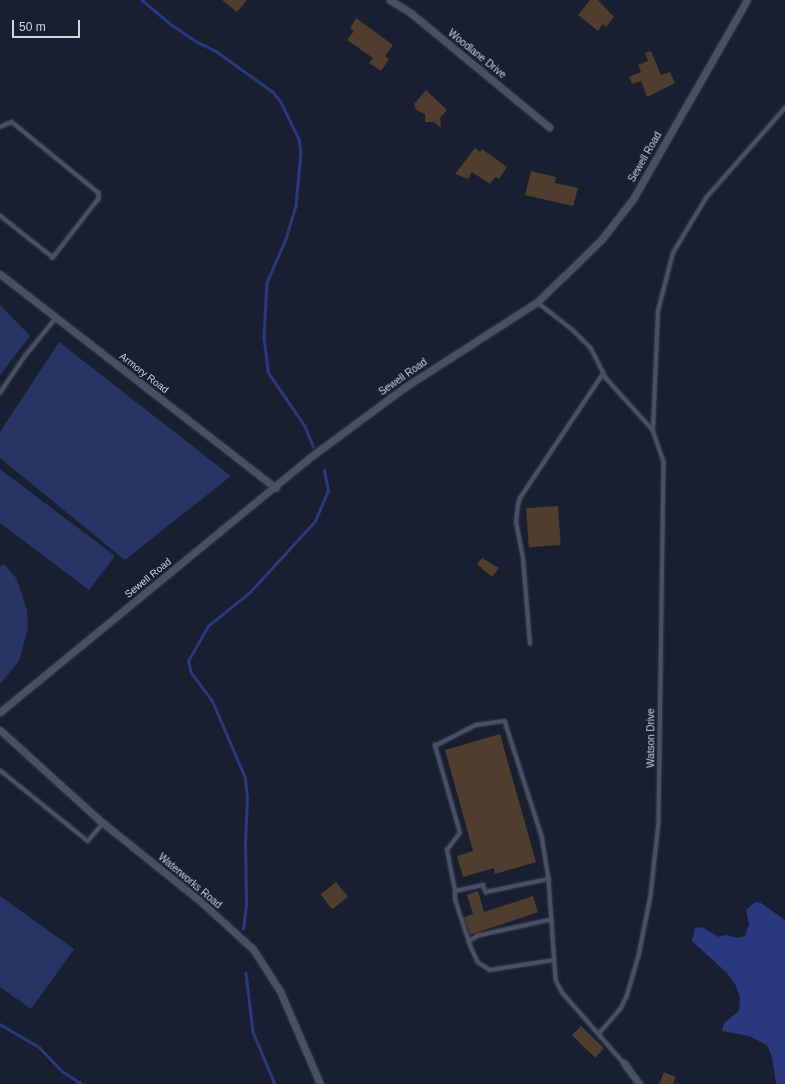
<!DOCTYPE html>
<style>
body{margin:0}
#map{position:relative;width:785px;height:1084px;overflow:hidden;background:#191f31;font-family:Helvetica,sans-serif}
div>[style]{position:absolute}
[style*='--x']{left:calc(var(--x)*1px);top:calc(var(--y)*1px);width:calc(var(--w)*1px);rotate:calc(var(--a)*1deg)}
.green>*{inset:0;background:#283466}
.water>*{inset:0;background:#2a387f}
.stream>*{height:2.5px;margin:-1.25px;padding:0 1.25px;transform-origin:1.25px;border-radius:1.25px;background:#2a387f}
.building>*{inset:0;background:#4f3d2e;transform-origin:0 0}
.roads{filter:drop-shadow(0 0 1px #363948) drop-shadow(0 0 1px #363948)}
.service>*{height:3.5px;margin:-1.75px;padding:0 1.75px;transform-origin:1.75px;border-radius:1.75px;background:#495065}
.minor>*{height:7px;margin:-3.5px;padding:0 3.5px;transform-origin:3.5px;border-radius:3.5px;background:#495065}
span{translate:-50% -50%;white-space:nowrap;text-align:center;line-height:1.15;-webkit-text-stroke:3.5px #191f31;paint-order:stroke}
.street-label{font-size:10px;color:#d0d4e1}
.scale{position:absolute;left:12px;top:20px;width:68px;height:18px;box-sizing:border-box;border:2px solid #d0d4e1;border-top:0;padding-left:5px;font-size:12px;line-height:14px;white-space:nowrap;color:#d0d4e1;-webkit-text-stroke:3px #191f31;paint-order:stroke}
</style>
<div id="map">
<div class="green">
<div style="clip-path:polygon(0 305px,30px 336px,0 375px)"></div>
<div style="clip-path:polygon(59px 342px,231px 476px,125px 560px,0 458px,0 432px)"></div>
<div style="clip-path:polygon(0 469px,115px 556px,89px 590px,0 523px)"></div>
<div style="clip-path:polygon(4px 564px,16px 578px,22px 594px,27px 611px,28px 628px,19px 661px,0 684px,0 567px)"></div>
<div style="clip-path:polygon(0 896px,74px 949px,31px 1009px,0 987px)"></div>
</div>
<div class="water">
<div style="clip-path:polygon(755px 902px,761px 903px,785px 920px,785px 1084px,776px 1084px,772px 1057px,767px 1045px,749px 1036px,722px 1031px,724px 1023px,739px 1011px,740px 997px,735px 984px,727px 973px,692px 941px,695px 928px,702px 927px,719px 937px,725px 935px,738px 938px,745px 936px,749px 924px,746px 910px)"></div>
</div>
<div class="stream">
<div style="--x:142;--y:0;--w:35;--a:40"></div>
<div style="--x:169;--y:23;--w:34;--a:34"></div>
<div style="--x:197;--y:42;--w:21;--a:25"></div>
<div style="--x:216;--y:51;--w:70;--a:35.7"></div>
<div style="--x:273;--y:92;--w:13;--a:51"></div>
<div style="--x:281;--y:102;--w:41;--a:64.1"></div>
<div style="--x:299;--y:139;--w:14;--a:82"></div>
<div style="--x:301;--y:153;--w:53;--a:95.4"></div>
<div style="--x:296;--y:206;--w:34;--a:107"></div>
<div style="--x:286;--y:239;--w:48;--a:113.4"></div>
<div style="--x:267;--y:283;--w:54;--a:93.2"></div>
<div style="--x:264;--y:337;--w:35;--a:83"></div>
<div style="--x:268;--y:372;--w:65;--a:55.6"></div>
<div style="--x:305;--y:426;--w:22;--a:68"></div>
<div style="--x:243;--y:929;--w:26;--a:-83"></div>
<div style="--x:246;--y:903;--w:61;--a:-90.9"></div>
<div style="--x:245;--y:842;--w:44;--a:-87.4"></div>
<div style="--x:247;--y:798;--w:20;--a:-96"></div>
<div style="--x:245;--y:778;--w:84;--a:-113.2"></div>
<div style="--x:212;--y:701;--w:35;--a:-127"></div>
<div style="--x:191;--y:673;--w:12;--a:-104"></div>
<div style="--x:188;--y:661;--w:40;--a:-60.3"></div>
<div style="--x:208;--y:626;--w:54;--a:-39"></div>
<div style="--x:250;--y:592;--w:96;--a:-47.5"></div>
<div style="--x:315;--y:521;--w:33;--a:-67"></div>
<div style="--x:328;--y:491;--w:21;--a:-101"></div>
<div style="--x:246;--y:973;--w:59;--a:83.2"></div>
<div style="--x:253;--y:1032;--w:56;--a:67.1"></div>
<div style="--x:0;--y:1024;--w:45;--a:30.5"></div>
<div style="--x:39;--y:1047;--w:33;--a:46"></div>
<div style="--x:62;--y:1071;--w:24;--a:33"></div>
</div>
<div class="building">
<div style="clip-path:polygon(222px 0,247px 0,237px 12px)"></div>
<div style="clip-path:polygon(590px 0,598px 0,614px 17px,606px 27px,603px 24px,598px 31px,578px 15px)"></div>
<div style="clip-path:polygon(356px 18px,393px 45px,385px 56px,389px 59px,381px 71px,369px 63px,373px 58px,347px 40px,354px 31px,350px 28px)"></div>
<div style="clip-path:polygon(651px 51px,661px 75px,670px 72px,675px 83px,647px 97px,641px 81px,632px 84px,629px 77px,641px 72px,638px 65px,648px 61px,645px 53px)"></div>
<div style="clip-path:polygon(426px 90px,447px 110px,440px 118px,441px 128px,434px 122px,425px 122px,425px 114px,416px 110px,414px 104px)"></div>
<div style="clip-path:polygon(475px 148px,480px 152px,482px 149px,507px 167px,499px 179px,495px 177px,490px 184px,472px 172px,468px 179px,455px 174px)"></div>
<div style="clip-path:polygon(531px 171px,556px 177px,555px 183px,578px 188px,573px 206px,525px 195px)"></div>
<div style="left:558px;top:506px;width:39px;height:32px;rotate:86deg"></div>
<div style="clip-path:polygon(482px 558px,499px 568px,492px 577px,477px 564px)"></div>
<div style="clip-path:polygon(500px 734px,536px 862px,495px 874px,494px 868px,463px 877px,457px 856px,473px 851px,445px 750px)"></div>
<div style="left:336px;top:882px;width:19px;height:20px;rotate:51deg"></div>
<div style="clip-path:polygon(478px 891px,484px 912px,533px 896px,538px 912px,470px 935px,464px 917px,473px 914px,467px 895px)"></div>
<div style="left:581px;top:1026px;width:32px;height:13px;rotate:44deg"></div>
<div style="clip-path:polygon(664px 1072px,676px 1077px,673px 1084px,659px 1084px)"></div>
</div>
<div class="roads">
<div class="service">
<div style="--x:0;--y:127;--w:13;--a:-23"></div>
<div style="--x:12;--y:122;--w:6;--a:39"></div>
<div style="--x:17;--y:126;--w:106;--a:39.3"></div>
<div style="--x:99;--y:193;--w:6;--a:90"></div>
<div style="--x:99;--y:199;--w:75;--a:127.9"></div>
<div style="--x:53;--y:258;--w:68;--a:-141.6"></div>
<div style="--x:537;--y:302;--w:46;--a:37.9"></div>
<div style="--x:573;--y:330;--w:25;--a:45"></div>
<div style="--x:591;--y:348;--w:34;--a:63"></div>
<div style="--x:606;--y:378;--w:70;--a:47.9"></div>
<div style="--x:653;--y:430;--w:34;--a:71"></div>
<div style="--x:664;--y:462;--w:361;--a:90.8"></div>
<div style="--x:659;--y:823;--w:73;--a:96.3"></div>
<div style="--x:651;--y:896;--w:61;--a:101.3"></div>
<div style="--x:639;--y:956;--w:43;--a:106.3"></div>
<div style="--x:627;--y:997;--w:13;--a:117"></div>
<div style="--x:621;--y:1009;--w:33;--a:131"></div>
<div style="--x:0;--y:393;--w:45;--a:-56"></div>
<div style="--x:25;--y:356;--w:49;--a:-50.8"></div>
<div style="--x:653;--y:430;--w:119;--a:-87.6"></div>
<div style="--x:658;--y:311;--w:60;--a:-75.5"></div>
<div style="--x:673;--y:253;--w:64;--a:-59"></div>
<div style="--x:706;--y:198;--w:120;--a:-48.7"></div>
<div style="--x:530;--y:644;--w:86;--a:-94.7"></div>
<div style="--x:523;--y:558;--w:36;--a:-101"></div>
<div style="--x:516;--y:523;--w:18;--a:-84"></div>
<div style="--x:518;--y:505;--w:7;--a:-74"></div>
<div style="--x:520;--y:498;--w:149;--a:-56.2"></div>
<div style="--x:0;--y:770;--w:113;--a:38.9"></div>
<div style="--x:88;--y:841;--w:23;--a:-50"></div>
<div style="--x:455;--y:891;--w:42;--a:-101"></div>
<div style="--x:447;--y:850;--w:21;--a:-53"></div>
<div style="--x:460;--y:833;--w:91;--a:-106"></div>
<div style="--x:435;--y:746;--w:46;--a:-27.1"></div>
<div style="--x:476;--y:725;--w:29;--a:-8"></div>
<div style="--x:505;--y:721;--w:121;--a:72.2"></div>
<div style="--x:542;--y:836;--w:44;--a:80.8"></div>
<div style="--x:549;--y:879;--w:101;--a:86"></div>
<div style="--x:556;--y:980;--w:13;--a:63"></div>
<div style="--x:562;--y:992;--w:94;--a:48.9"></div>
<div style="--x:551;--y:920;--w:75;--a:167.6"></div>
<div style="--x:478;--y:936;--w:11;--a:146"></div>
<div style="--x:469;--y:942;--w:22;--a:66"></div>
<div style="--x:478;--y:962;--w:14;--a:34"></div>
<div style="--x:490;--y:970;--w:65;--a:-8.9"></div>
<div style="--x:469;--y:942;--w:44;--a:-108.4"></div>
<div style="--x:455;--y:900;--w:9;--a:-90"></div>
<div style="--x:455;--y:891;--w:29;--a:-12"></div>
<div style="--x:483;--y:885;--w:8;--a:67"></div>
<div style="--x:486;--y:892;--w:64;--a:-11.7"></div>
</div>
<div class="minor">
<div style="--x:390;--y:0;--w:26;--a:32"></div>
<div style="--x:412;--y:14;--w:178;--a:39.5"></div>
<div style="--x:0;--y:274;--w:349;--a:37.8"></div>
<div style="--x:0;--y:712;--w:400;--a:-39.4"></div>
<div style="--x:309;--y:458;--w:119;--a:-36.5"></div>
<div style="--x:405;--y:387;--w:157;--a:-32.8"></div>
<div style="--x:537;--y:302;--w:36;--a:-44"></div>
<div style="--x:563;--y:277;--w:53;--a:-44.2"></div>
<div style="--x:601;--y:240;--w:52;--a:-52"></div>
<div style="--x:633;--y:199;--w:229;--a:-60.2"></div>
<div style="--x:0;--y:730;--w:132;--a:42.2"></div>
<div style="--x:98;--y:819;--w:129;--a:38.7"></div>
<div style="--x:199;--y:900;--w:73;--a:42.2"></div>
<div style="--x:253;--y:949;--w:50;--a:57.3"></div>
<div style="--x:280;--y:991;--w:101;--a:66.7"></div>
<div style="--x:624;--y:1063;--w:26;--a:54"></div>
</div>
</div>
<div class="street-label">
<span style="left:477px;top:54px;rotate:39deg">Woodlane Drive</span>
<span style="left:645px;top:157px;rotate:-60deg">Sewell Road</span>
<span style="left:144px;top:373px;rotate:38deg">Armory Road</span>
<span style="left:403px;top:377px;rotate:-35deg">Sewell Road</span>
<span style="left:148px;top:578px;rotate:-39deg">Sewell Road</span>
<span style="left:651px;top:738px;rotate:-90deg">Watson Drive</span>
<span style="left:190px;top:881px;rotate:40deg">Waterworks Road</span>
</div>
<div class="scale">50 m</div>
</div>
